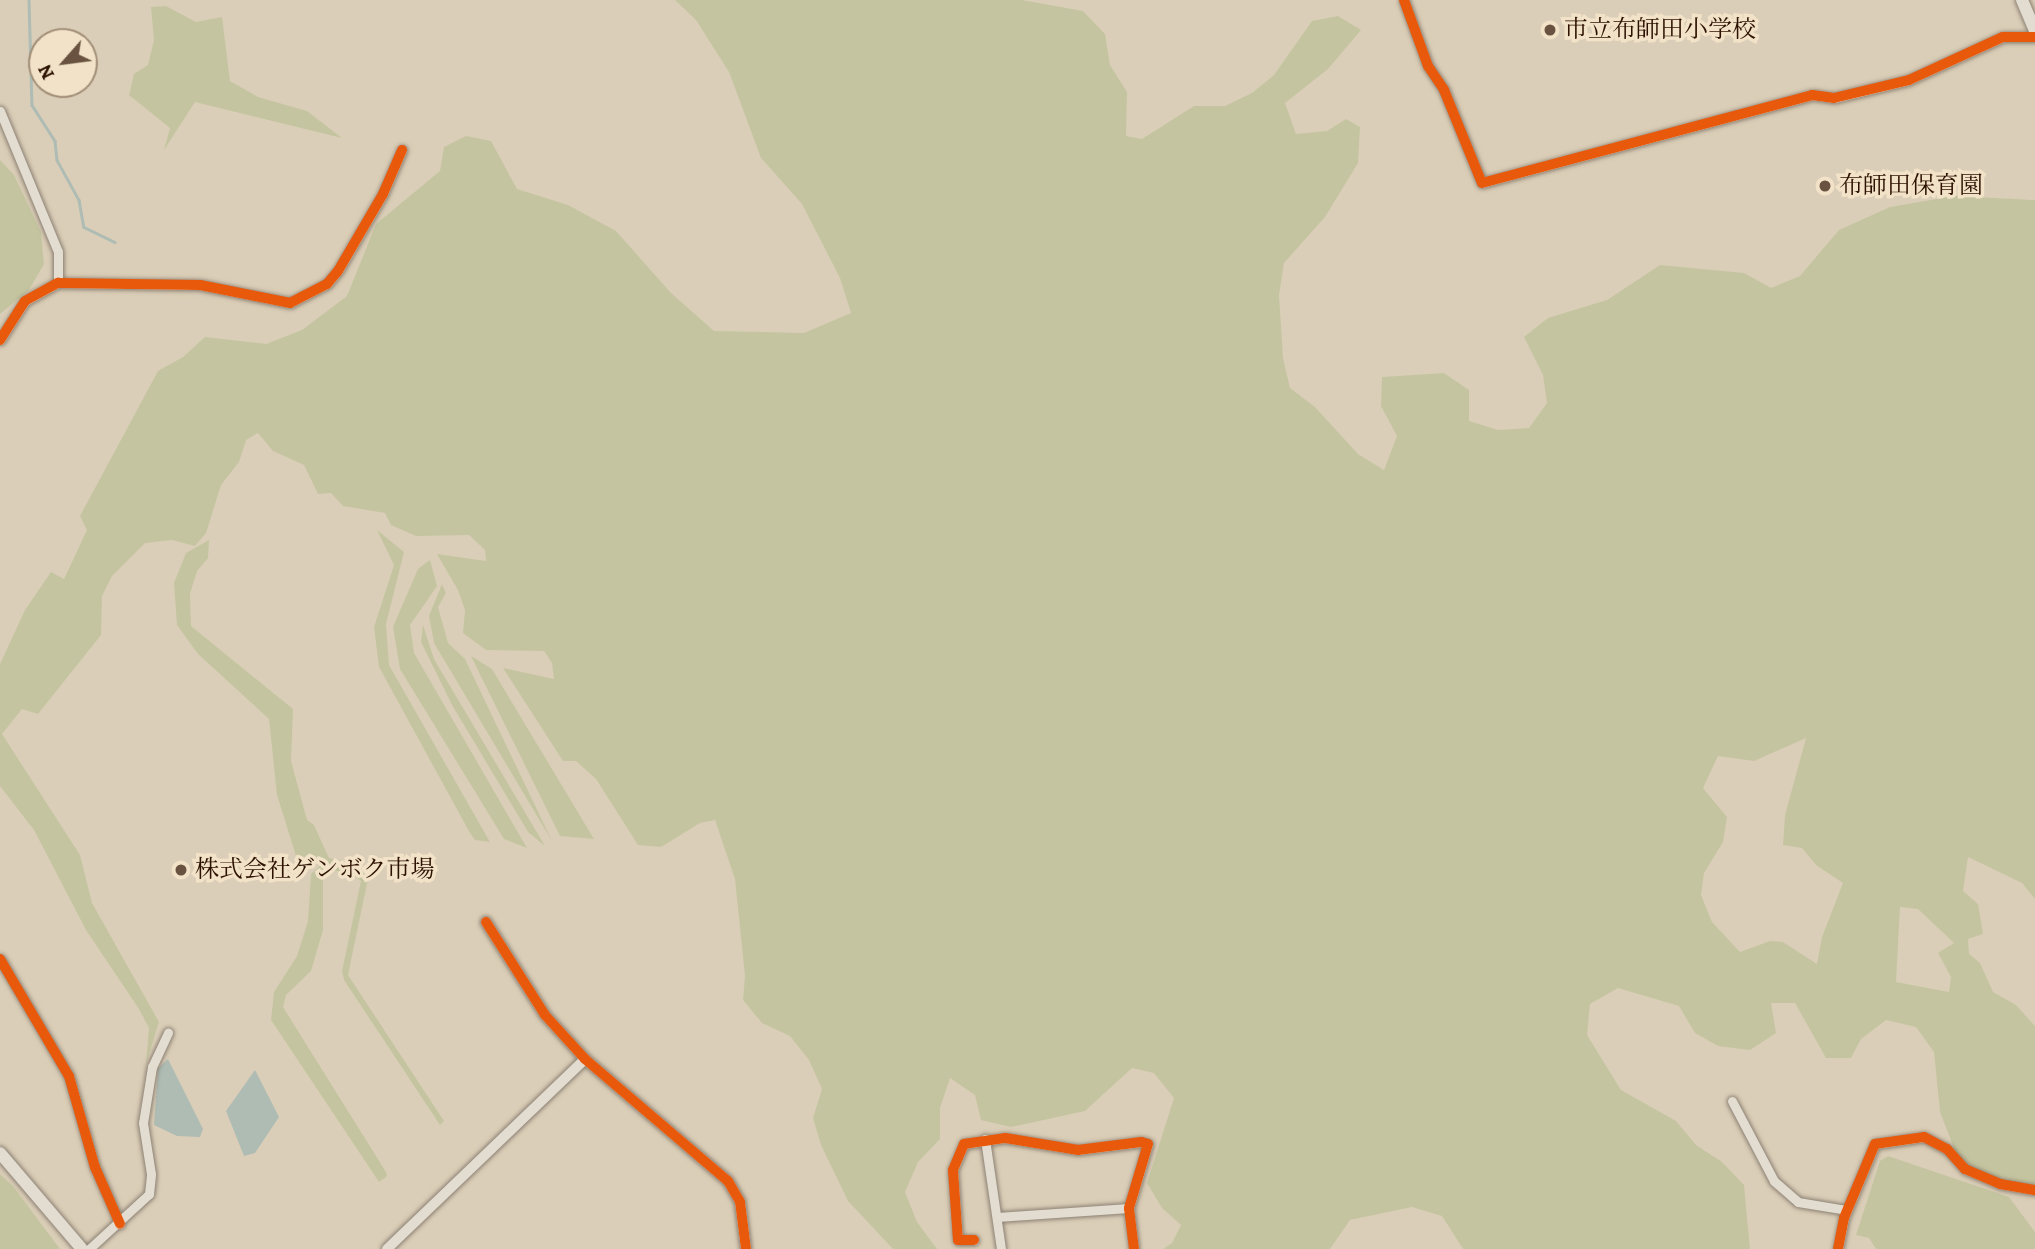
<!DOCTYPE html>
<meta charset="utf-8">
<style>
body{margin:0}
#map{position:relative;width:2035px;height:1249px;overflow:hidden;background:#dbceb8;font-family:Alegreya,"Noto Serif JP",serif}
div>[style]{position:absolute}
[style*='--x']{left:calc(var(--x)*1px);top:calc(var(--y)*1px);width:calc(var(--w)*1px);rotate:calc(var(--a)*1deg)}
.green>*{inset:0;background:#c4c5a0}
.water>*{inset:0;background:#aebcb4}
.stream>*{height:2.5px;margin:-1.25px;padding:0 1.25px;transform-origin:1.25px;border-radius:1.25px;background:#aebcb4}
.roads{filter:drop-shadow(0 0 2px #8c8173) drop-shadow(0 0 2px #8c8173)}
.minor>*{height:9px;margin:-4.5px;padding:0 4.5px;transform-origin:4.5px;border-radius:4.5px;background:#e3dcd1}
.tertiary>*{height:10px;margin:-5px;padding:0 5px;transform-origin:5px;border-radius:5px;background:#e3dcd1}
.secondary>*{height:12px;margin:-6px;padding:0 6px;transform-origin:6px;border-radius:6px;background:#e3dcd1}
.cycleway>*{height:10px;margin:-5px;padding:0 5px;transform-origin:5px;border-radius:5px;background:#e8590c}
.dots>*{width:19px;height:19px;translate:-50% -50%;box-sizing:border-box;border:4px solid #f1e2c8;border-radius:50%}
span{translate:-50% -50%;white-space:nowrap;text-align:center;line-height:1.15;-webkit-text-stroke:7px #f1e2c8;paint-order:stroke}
.poi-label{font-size:24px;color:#2c1000}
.left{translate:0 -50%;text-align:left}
.north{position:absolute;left:28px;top:28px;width:70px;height:70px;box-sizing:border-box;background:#f1e2c8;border:2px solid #a28e78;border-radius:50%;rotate:242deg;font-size:19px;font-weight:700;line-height:28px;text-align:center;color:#2c1000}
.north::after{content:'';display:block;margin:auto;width:24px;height:32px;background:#695240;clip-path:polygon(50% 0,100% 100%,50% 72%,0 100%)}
</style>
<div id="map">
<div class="green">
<div style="clip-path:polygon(evenodd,675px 0,1022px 0,1083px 11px,1105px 34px,1110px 65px,1127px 92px,1126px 136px,1142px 139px,1194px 106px,1225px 106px,1252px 93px,1274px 75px,1312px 21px,1338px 16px,1361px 30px,1328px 69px,1285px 103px,1296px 134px,1327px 131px,1346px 119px,1360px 127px,1358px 163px,1325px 217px,1284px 263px,1279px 295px,1283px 358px,1290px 388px,1315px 407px,1358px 454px,1384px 470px,1397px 436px,1381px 406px,1382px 377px,1444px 373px,1469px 390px,1469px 421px,1498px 430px,1529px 428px,1547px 403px,1543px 375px,1524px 337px,1548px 318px,1607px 300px,1660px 265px,1744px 273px,1771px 288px,1800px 276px,1839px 230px,1890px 207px,1954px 196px,2035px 200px,2035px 899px,2022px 883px,1968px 857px,1963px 891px,1978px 904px,1983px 934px,1968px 939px,1969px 954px,1980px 963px,1993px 992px,2016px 1005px,2035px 1026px,2035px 1187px,2004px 1181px,1967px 1166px,1955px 1151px,1940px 1112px,1934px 1052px,1916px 1027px,1886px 1020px,1861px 1039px,1851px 1058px,1826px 1058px,1795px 1003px,1771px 1003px,1776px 1033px,1750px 1050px,1718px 1046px,1695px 1033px,1679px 1006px,1618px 988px,1590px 1004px,1587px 1035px,1621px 1090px,1676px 1121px,1696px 1145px,1722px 1162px,1744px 1185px,1750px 1249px,1463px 1249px,1442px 1216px,1412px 1207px,1350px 1220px,1330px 1249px,1163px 1249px,1172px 1243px,1181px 1225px,1162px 1208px,1147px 1183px,1174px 1098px,1154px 1073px,1132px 1068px,1085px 1111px,1011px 1127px,981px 1120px,975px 1095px,950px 1078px,940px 1108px,940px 1139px,918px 1162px,905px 1192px,917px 1222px,937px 1249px,893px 1249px,848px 1201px,821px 1145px,813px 1118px,822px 1089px,809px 1060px,790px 1036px,762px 1023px,743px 1000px,745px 976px,735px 879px,715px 820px,700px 823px,661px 847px,638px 845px,596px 779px,576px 761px,563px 761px,503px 668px,554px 679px,552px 663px,544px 651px,486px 650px,463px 633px,465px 610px,458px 590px,437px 554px,486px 561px,485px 550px,469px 535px,416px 536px,391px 525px,385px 513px,343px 506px,331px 493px,318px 494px,304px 465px,273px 451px,258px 433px,246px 440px,239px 462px,221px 485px,206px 533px,195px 546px,172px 540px,145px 543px,112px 576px,102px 596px,101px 635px,38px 714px,22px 709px,2px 734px,80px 855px,92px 903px,159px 1022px,146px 1064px,149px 1028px,139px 1009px,86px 930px,34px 830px,0 786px,0 664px,25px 610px,51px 572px,64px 579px,87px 530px,80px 516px,158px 371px,183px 357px,205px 337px,266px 344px,302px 330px,347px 296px,376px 224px,440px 171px,444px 147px,466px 136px,491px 141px,517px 189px,568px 205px,616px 231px,671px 293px,714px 331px,804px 333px,851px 313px,840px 278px,802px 204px,761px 158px,729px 72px,696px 20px,675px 0,1806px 738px,1785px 815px,1783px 845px,1802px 848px,1816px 865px,1843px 883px,1822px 937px,1817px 964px,1783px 942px,1770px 941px,1740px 952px,1712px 922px,1701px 895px,1704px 873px,1723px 842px,1727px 817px,1703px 788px,1718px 756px,1754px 761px,1806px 738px,675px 0,1900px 907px,1918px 909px,1954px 943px,1938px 953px,1951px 977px,1949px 992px,1896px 982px,1900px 907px)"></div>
<div style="clip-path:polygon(166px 6px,196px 22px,222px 17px,230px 81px,258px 97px,307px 111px,342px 138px,195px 102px,164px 150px,170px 128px,129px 95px,134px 74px,148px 65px,154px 40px,151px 7px)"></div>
<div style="clip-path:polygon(0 160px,14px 175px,41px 232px,44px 264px,29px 290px,0 314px)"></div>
<div style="clip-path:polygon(377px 530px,404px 552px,386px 624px,389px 665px,490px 842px,475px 840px,470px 833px,379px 667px,374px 627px,394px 565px)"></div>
<div style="clip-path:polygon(209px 540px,208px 558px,197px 571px,190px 594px,191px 626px,293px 709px,291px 761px,307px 820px,314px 825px,329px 858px,359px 864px,368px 879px,348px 975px,444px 1121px,440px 1125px,344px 980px,342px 971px,361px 881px,348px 871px,323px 871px,323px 930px,311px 971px,286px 995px,283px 1007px,386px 1172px,387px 1176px,379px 1182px,271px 1020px,274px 992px,297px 956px,308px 921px,311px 874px,324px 862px,320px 856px,304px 869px,297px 859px,277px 795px,269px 719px,198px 654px,177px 625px,174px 583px,186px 553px)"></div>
<div style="clip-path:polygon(430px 560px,437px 586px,410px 625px,414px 653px,527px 848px,504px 839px,400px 669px,393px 627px,418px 569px)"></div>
<div style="clip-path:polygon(442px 584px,446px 593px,438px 607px,448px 643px,465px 659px,552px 841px,434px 643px,429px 616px)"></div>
<div style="clip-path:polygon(423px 625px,434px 659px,545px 846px,528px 832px,452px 705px,421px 642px)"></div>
<div style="clip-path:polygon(471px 656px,492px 669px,594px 839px,560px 836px)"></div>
<div style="clip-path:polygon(1888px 1156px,2009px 1197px,2035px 1232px,2035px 1249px,1876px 1249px,1869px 1238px,1856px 1235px,1880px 1161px)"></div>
<div style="clip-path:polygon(0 1174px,13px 1186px,60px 1249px,0 1249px)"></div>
</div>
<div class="water">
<div style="clip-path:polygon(168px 1059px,203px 1129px,200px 1137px,177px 1136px,154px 1125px,158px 1068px)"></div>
<div style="clip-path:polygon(255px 1070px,279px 1117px,255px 1153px,244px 1156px,226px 1111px)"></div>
</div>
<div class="stream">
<div style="--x:29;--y:0;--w:105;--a:88.4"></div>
<div style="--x:32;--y:105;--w:43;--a:57.4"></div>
<div style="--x:55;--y:141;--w:19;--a:84"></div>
<div style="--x:57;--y:160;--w:46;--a:61.2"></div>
<div style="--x:79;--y:200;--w:27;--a:80"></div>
<div style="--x:84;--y:227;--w:34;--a:26"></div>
</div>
<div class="roads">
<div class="minor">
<div style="--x:1404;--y:0;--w:70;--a:70"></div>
<div style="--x:1428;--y:66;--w:29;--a:56"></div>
<div style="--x:1444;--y:90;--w:100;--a:67.8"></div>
<div style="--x:1482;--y:183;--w:342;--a:-14.9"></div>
<div style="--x:1812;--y:95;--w:22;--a:8"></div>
<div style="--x:1834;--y:98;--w:77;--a:-13.5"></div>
<div style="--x:1909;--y:80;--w:103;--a:-24.6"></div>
<div style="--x:2003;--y:37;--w:32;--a:0"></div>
<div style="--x:0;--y:111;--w:152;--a:67.6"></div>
<div style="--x:58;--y:252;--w:31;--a:90"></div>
<div style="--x:0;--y:340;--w:46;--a:-57.3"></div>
<div style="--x:25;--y:301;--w:38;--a:-29"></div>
<div style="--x:58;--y:283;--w:142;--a:0.8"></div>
<div style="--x:200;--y:285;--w:92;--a:11.3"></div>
<div style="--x:290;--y:303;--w:42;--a:-27.2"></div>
<div style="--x:327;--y:284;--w:17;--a:-50"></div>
<div style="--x:338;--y:271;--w:89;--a:-59.7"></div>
<div style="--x:383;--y:194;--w:48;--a:-66.6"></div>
<div style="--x:0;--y:959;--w:136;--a:59.5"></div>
<div style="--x:69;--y:1076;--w:95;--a:74.1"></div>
<div style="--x:95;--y:1167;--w:62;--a:66.3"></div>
<div style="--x:1732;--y:1101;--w:90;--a:62.3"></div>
<div style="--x:1774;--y:1181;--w:32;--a:41"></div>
<div style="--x:1798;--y:1202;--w:50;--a:9.3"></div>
<div style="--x:985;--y:1139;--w:111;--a:81.7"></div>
<div style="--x:997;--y:1217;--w:132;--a:-3.9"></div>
<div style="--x:974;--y:1240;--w:16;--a:180"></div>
<div style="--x:958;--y:1240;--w:70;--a:-94.1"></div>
<div style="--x:953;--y:1170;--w:28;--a:-67"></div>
<div style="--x:964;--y:1144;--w:41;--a:-8.3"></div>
<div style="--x:1005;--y:1138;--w:74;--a:9.3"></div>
<div style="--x:1078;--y:1150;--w:64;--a:-7.2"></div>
<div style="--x:1141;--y:1142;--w:7;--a:16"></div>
<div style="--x:1148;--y:1144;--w:67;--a:106.5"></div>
<div style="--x:1129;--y:1208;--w:41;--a:83"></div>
<div style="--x:89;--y:1249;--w:81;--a:-42.5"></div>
<div style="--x:149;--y:1194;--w:20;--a:-84"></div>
<div style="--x:151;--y:1174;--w:52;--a:-98.9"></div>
<div style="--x:143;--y:1123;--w:57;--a:-80.9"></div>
<div style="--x:152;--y:1067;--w:38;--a:-65"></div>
<div style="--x:1838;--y:1249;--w:32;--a:-79"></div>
<div style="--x:1844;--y:1218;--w:80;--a:-67.3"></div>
<div style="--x:1875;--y:1144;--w:49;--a:-8.1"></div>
<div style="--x:1924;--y:1137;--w:26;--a:28"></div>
<div style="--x:1947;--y:1149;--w:27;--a:48"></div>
<div style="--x:1965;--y:1169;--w:38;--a:23"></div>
<div style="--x:2000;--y:1184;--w:36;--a:10"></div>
</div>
<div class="tertiary">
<div style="--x:486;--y:922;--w:110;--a:57.6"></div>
<div style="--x:545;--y:1015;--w:59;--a:47.7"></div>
<div style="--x:585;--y:1059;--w:188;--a:40.5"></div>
<div style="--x:728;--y:1181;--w:24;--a:60"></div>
<div style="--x:740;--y:1202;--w:47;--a:82.7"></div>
<div style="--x:387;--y:1249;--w:274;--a:-43.8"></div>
</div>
<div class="secondary">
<div style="--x:2022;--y:0;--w:34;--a:67"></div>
<div style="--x:0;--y:1153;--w:126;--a:49.5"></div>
</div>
</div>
<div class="cycleway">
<div style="--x:1404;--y:0;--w:70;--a:70"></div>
<div style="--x:1428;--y:66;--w:29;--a:56"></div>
<div style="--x:1444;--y:90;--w:100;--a:67.8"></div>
<div style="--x:1482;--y:183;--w:342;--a:-14.9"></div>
<div style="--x:1812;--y:95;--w:22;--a:8"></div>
<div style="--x:1834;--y:98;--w:77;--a:-13.5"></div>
<div style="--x:1909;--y:80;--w:103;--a:-24.6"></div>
<div style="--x:2003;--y:37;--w:32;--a:0"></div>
<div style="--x:0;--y:340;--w:46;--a:-57.3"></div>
<div style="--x:25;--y:301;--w:38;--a:-29"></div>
<div style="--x:58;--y:283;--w:142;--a:0.8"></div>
<div style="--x:200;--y:285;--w:92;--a:11.3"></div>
<div style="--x:290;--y:303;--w:42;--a:-27.2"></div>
<div style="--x:327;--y:284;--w:17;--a:-50"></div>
<div style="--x:338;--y:271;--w:89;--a:-59.7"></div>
<div style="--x:383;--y:194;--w:48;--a:-66.6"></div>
<div style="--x:486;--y:922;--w:110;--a:57.6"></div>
<div style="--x:545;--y:1015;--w:59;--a:47.7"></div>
<div style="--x:585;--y:1059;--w:188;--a:40.5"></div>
<div style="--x:728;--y:1181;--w:24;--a:60"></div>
<div style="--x:740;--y:1202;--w:47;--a:82.7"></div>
<div style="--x:0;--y:959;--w:136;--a:59.5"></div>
<div style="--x:69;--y:1076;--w:95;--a:74.1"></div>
<div style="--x:95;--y:1167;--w:62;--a:66.3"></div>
<div style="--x:974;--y:1240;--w:16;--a:180"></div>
<div style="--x:958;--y:1240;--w:70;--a:-94.1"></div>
<div style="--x:953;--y:1170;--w:28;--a:-67"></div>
<div style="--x:964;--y:1144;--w:41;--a:-8.3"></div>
<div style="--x:1005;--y:1138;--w:74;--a:9.3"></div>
<div style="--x:1078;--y:1150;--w:64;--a:-7.2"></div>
<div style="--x:1141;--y:1142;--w:7;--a:16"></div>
<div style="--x:1148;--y:1144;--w:67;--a:106.5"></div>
<div style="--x:1129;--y:1208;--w:41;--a:83"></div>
<div style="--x:1838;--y:1249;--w:32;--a:-79"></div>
<div style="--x:1844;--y:1218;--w:80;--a:-67.3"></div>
<div style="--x:1875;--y:1144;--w:49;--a:-8.1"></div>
<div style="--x:1924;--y:1137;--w:26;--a:28"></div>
<div style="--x:1947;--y:1149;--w:27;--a:48"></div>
<div style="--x:1965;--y:1169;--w:38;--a:23"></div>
<div style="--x:2000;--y:1184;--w:36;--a:10"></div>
</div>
<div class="dots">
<div style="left:1550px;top:30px;background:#695240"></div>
<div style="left:1825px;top:186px;background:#695240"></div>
<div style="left:181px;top:870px;background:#695240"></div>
</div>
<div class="poi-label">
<span class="left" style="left:1564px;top:30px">市立布師田小学校</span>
<span class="left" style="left:1839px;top:186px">布師田保育園</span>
<span class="left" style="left:195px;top:870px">株式会社ゲンボク市場</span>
</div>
<div class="north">N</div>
</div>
